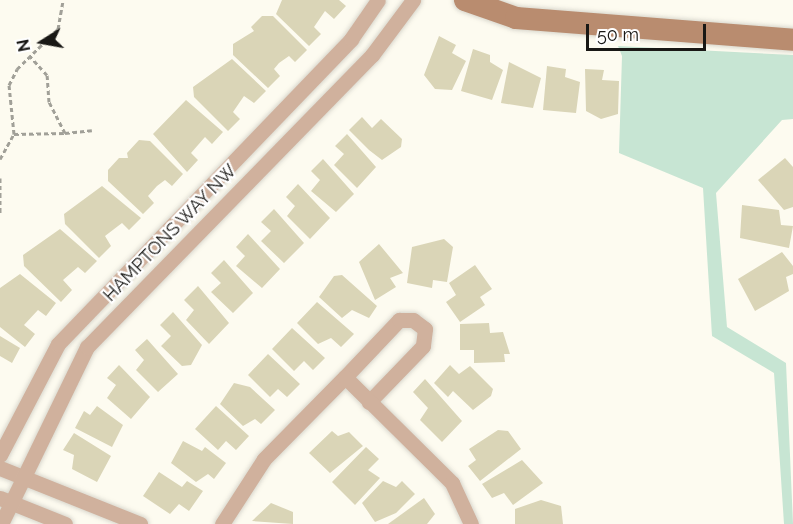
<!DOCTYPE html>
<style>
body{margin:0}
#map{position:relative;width:793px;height:524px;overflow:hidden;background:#fdfbf0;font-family:Raleway,sans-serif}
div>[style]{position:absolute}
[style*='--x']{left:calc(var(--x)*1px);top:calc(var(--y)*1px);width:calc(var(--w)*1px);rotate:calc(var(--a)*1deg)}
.green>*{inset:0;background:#c7e5d3}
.building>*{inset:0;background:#dad5b7}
.path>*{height:3px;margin-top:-1.5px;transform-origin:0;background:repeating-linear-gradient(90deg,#a1a098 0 4.5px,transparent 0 7.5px)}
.roads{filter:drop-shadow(0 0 2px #d9d7cd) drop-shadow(0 0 2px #d9d7cd)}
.street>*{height:15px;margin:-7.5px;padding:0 7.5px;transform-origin:7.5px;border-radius:7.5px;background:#d0b19d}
.secondary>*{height:22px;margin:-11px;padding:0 11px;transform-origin:11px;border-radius:11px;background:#b98c6f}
span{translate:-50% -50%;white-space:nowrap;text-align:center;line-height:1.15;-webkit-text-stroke:4.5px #fff;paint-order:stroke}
.street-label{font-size:18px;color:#191815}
.north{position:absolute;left:12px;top:12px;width:60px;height:60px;-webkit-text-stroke:4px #fff;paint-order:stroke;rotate:259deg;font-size:16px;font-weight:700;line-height:24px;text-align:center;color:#191815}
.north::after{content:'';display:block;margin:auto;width:21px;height:27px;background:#191815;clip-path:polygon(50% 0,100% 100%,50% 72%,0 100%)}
.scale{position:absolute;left:586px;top:24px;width:120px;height:27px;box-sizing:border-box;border:3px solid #191815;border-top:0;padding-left:8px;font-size:18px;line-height:21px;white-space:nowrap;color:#191815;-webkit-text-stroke:4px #fff;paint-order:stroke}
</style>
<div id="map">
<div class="green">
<div style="clip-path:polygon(618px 46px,793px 55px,793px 119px,782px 120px,716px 193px,727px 327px,786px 363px,793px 524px,784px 524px,774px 373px,712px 336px,703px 188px,619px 153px,622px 56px)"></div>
</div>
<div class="building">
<div style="clip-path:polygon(282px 0,339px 0,346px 6px,334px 19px,325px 11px,314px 27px,321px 34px,309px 46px,276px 14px)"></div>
<div style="clip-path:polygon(262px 16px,273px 16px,307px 50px,295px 62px,289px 56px,279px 63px,274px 69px,280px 76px,268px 88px,233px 55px,233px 44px,254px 31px,251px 27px)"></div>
<div style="clip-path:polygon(439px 36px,456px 45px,452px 53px,466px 61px,452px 90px,435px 89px,424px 75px)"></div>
<div style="clip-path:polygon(473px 49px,490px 55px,490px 62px,503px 70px,492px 100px,461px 91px)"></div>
<div style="clip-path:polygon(232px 59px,266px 91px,254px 103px,244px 96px,233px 112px,240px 119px,228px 131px,194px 97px,193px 87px)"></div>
<div style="clip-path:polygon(509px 62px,541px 78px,533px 108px,501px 103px)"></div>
<div style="clip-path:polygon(547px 66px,566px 69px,565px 77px,580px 82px,576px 113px,543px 110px)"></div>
<div style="clip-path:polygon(585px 69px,604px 70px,602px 80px,619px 81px,618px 114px,601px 119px,586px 111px)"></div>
<div style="clip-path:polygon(186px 100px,223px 132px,212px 144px,205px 137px,191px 153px,198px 160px,187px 172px,153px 134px)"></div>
<div style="clip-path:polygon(362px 117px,372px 128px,381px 119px,402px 139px,401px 147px,382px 160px,369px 150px,349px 130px)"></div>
<div style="clip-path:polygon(347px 134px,376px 167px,357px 188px,334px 165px,344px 154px,335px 146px)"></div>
<div style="clip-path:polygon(139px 140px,150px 141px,183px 174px,172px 186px,165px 180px,157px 186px,148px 196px,154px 203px,143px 214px,108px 181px,108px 170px,119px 158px,128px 158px,127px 153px)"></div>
<div style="clip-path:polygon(785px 158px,793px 167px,793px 207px,784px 210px,758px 180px)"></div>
<div style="clip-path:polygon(323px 159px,354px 194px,336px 212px,311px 191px,320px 180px,311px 171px)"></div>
<div style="clip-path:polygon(298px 184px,330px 218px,310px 239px,287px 216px,295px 206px,286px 197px)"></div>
<div style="clip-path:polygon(102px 186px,141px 218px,129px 230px,122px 223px,105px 236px,111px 246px,99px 258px,65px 224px,64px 214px)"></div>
<div style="clip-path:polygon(742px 205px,779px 210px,781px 225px,793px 226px,789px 248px,740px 238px)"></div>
<div style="clip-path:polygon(274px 209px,304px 243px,284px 263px,261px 241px,271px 231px,261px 222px)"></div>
<div style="clip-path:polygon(60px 229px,97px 261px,85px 273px,78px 267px,63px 280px,72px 290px,61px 302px,24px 266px,23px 255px)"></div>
<div style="clip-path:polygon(248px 234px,280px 269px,262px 288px,236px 266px,245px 256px,236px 247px)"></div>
<div style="clip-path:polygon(444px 239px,453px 247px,447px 282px,433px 280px,432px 288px,407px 283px,412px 247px)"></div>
<div style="clip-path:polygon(379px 244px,403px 273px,390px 278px,396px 287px,375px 300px,359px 262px)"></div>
<div style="clip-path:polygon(782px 252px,793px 266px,793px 274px,786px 277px,789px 291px,755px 311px,738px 279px)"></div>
<div style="clip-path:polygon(224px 260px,253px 293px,233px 313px,211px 292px,221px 283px,211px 273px)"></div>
<div style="clip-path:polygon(475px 265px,492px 289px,480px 297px,485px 305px,460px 322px,446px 302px,456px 295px,449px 283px)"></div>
<div style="clip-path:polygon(20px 274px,56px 303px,46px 316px,38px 310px,24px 325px,35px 334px,25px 347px,0 327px,0 288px)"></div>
<div style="clip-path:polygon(342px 275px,377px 306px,369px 318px,352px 310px,342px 318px,319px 297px,334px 276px)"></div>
<div style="clip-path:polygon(198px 286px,229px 323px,209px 344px,186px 320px,194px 310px,184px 300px)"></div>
<div style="clip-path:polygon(317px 302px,354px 334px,341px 347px,331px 338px,318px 344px,297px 323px)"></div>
<div style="clip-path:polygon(173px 312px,202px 345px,191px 365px,182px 366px,161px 346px,171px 336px,160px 325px)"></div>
<div style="clip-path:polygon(489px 323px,490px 333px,503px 332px,510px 354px,504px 354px,505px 362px,474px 363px,474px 350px,460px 350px,460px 324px)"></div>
<div style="clip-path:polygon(292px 328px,325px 358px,313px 370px,304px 361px,294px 371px,272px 349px)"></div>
<div style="clip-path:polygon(0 336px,20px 348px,12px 363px,0 356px)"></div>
<div style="clip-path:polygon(147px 339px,178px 374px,158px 392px,136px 370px,144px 360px,135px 350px)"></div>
<div style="clip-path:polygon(268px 354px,300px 384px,287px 397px,278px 389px,270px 397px,248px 375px)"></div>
<div style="clip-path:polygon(119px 365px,150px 397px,131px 419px,107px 398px,116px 385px,107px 378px)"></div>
<div style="clip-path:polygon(450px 365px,459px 374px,470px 366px,493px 389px,491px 396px,473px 410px,453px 391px,448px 397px,434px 383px)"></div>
<div style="clip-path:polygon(425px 379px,462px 421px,442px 442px,420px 420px,428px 408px,413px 392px)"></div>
<div style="clip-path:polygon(234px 383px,250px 387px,275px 410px,261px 424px,255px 419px,243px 426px,220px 404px)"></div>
<div style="clip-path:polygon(97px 406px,123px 425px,112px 447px,75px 428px,84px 411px,90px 415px)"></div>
<div style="clip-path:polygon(216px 406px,249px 436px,236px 450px,226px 441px,218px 450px,195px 429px)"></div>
<div style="clip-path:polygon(498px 430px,508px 431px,521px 449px,480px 481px,468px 466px,476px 460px,469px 449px)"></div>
<div style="clip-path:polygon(332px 431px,338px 436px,349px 432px,363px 446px,330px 473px,309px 453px)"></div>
<div style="clip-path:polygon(74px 433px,111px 456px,97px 482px,72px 469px,74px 455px,63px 450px)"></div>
<div style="clip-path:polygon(183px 441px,202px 451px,205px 447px,226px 463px,214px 479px,208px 474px,196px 482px,171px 463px)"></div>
<div style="clip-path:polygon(366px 447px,379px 459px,368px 470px,380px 478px,355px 505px,332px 482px)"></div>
<div style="clip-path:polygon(522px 460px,543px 483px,513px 505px,504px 493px,492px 498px,482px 484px)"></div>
<div style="clip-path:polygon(159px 472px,182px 487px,187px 481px,203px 491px,189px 511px,179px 504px,170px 514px,143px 496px)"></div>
<div style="clip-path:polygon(383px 481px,396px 487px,402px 481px,415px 494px,396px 513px,375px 522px,362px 503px)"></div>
<div style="clip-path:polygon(424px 498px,435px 514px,427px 524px,388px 524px)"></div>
<div style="clip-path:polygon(541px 500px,561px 506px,563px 524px,515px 524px,515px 509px)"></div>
<div style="clip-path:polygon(271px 503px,293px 512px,293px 524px,252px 521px)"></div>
</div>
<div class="path">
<div style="--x:65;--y:133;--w:27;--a:-6"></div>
<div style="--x:14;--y:134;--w:51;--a:-1.1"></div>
<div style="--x:65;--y:133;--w:35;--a:-117"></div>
<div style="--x:49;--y:102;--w:27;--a:-94"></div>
<div style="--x:47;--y:75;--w:25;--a:-132"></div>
<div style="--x:0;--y:159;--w:29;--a:-61"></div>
<div style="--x:14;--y:134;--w:49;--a:-95.8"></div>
<div style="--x:9;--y:85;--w:18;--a:-63"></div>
<div style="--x:17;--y:69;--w:57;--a:-44.3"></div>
<div style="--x:58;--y:29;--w:29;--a:-80"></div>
<div style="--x:0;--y:178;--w:37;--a:90"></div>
</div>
<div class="roads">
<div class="street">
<div style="--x:345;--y:377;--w:79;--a:-46.5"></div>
<div style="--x:399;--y:320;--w:14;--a:0"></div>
<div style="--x:413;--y:320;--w:15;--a:37"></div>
<div style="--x:425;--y:329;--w:17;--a:97"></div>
<div style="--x:423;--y:346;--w:78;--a:134"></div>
<div style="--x:0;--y:455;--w:125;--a:-62.4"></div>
<div style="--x:58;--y:344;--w:423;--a:-46.1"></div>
<div style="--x:351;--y:39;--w:47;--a:-55.3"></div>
<div style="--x:0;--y:468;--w:151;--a:21.8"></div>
<div style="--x:0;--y:498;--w:70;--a:21.8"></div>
<div style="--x:1;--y:524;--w:197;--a:-64.1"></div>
<div style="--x:87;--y:347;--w:408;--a:-45.7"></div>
<div style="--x:372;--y:55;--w:69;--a:-53.3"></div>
<div style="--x:222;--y:524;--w:77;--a:-57.1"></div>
<div style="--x:264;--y:459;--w:115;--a:-45.4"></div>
<div style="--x:345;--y:377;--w:151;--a:44.7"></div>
<div style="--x:452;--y:483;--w:45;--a:65.1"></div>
</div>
<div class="secondary">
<div style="--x:465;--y:0;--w:54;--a:19.4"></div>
<div style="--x:516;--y:18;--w:278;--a:4.5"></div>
</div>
</div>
<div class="street-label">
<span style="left:170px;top:233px;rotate:-46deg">HAMPTONS WAY NW</span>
</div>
<div class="north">N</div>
<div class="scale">50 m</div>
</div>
